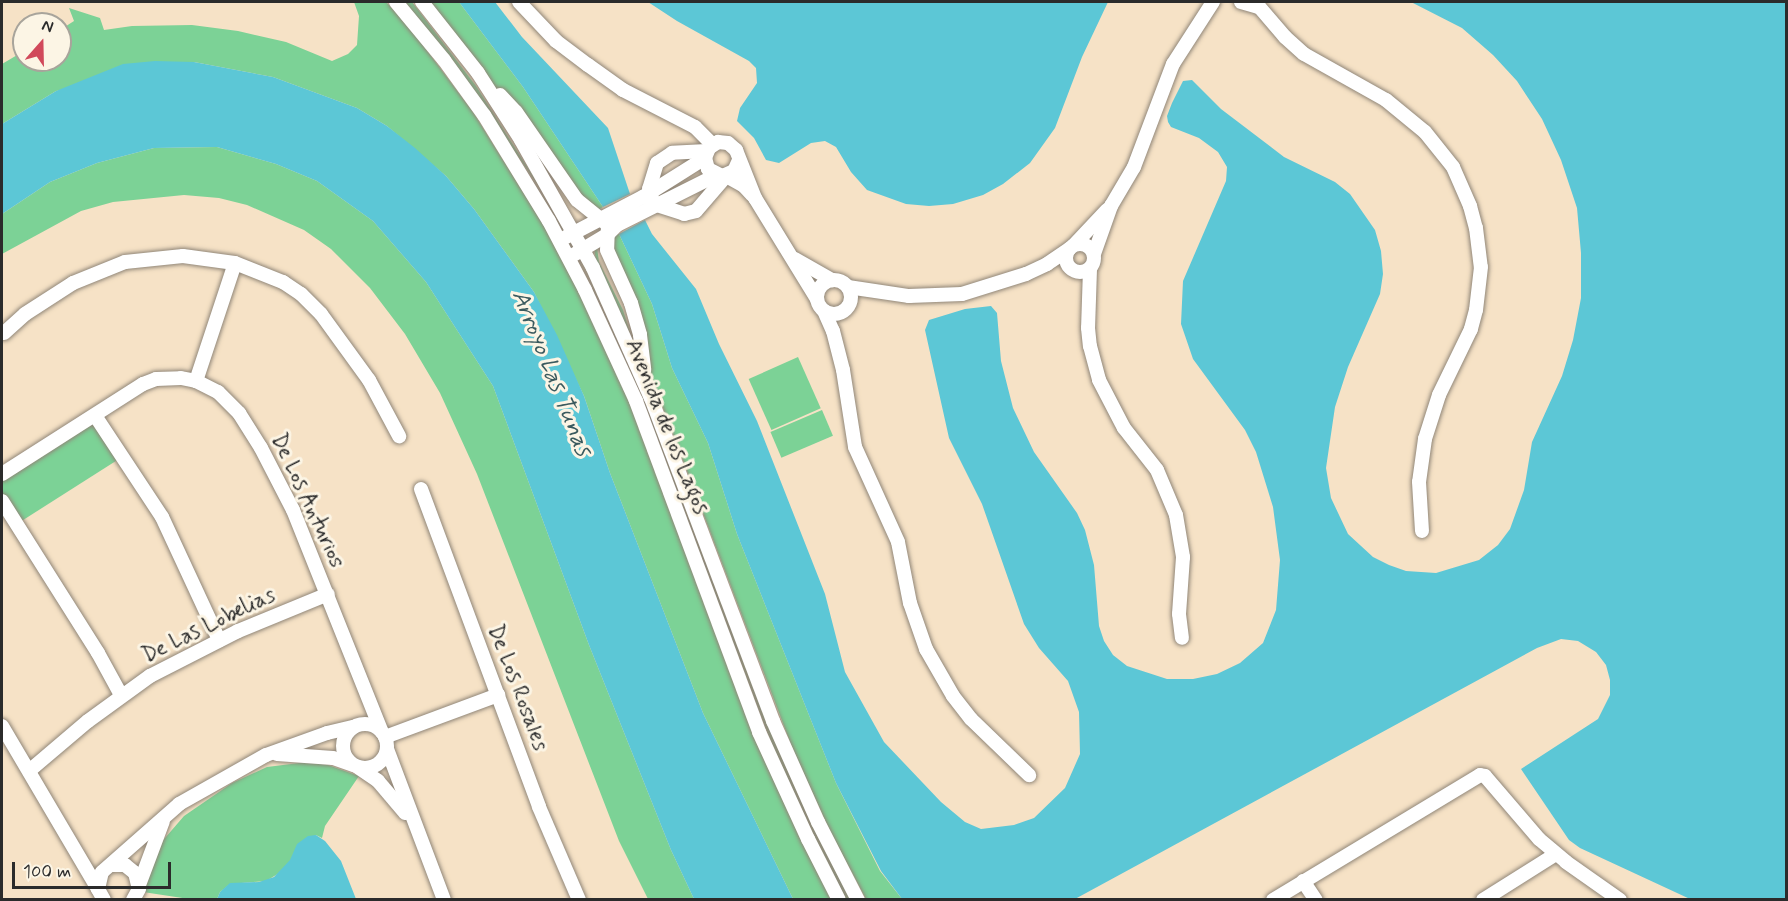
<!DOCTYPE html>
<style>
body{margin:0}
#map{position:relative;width:1788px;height:901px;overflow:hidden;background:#f6e2c6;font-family:Mynerve,sans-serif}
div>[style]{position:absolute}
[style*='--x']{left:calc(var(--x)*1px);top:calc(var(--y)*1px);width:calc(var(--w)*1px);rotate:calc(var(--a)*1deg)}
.green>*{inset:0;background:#7cd296;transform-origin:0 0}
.water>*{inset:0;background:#5cc7d6}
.roads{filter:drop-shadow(0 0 2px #908678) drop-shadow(0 0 2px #908678)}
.minor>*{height:14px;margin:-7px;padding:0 7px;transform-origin:7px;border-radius:7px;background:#fff}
.minor>.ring{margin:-7px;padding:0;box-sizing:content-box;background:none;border:14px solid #fff;border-radius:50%}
span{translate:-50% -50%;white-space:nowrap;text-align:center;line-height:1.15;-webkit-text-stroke:6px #fcf5e5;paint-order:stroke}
.street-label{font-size:22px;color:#2b2b2b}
.water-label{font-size:24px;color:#3a5a5e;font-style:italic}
.frame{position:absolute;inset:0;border:3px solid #2b2b2b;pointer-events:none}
.north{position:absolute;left:12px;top:12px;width:60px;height:60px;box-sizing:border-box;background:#fcf5e5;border:2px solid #a8a49b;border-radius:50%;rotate:20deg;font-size:16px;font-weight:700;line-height:24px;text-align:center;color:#2b2b2b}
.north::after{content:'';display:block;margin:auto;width:21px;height:27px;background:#d1495b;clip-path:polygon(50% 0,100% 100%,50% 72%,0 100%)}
.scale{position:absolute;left:12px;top:862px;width:159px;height:27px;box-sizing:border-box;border:3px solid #2b2b2b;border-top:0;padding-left:8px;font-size:18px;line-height:21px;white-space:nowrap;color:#2b2b2b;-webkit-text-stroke:4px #fcf5e5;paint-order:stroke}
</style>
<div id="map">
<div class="green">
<div style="clip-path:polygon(354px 2px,386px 2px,404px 20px,473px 112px,548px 232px,586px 303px,617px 372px,833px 899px,793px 899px,703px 713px,610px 473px,584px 396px,534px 292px,474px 209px,446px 176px,387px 126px,357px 108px,273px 77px,194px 62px,56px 91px,2px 124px,2px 64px,24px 51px,24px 60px,60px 60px,60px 30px,74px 21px,69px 8px,100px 18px,104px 30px,132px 26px,192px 25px,238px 31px,286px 42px,332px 61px,348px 54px,357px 45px,359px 16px)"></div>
<div style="clip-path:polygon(405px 2px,412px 2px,476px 86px,563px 224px,561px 225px,540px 188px,472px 90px)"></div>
<div style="clip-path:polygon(425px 2px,459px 2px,523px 87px,603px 207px,595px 212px,512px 106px,483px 74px)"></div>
<div style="clip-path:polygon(217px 147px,276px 164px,317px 181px,373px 221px,426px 282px,493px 386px,589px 645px,671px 850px,694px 899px,648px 899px,619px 841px,477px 474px,440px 393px,405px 334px,370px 288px,331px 249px,304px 230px,247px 205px,219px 198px,184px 195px,113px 202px,81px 211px,2px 254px,2px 214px,50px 182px,97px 163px,154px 148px)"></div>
<div style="clip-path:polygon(619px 234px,652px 304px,672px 368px,708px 443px,737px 534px,836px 783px,880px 871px,902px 899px,866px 899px,830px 831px,792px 747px,649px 371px,612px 256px,613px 236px)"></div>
<div style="clip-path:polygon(597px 247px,599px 262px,623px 310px,631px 336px,596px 261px,594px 248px)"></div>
<div style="clip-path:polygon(582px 261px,608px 311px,853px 899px,845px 899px,797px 803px,772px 744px,623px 351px)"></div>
<div style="left:798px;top:357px;width:56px;height:54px;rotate:66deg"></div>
<div style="left:822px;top:410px;width:28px;height:56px;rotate:67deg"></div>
<div style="clip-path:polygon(95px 421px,119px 459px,20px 522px,2px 493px,2px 480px)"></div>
<div style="clip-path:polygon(307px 762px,328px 765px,359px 776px,325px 826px,322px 838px,316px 835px,281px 872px,266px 881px,230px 884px,220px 892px,217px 899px,189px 899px,143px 892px,159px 845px,184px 816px,232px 783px,267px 767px)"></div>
</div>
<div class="water">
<div style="clip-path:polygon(459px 2px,495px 2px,522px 37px,608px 128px,630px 194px,603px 207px,523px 87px)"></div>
<div style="clip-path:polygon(648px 2px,1108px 2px,1082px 57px,1055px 128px,1030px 163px,1003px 184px,983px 195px,953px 204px,929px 206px,906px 204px,867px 190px,851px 172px,836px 147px,825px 141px,811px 143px,779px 163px,766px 160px,754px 138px,737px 121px,740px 108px,757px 83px,756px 68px,749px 61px,677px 21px)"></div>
<div style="clip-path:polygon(1411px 2px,1786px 2px,1786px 899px,1690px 899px,1580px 848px,1569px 840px,1521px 769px,1598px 719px,1610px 695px,1610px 680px,1606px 665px,1596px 652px,1578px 641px,1561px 639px,1537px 648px,1075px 899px,902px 899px,881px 871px,836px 783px,737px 534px,708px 443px,672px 368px,652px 304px,619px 234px,645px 220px,652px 234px,696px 289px,719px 344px,757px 421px,825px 594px,845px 672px,884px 742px,941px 802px,965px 822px,981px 829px,1014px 825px,1034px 818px,1065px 788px,1080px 754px,1079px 712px,1068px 681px,1039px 648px,1024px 624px,982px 504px,949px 438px,925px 330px,929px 320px,965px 309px,991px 306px,997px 313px,1001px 361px,1013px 408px,1034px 452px,1077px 513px,1085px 530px,1094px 565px,1099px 626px,1104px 641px,1113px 655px,1127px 666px,1167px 679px,1193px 679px,1217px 674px,1240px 663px,1263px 643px,1276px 610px,1280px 560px,1273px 507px,1256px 452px,1245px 430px,1193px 359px,1181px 324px,1183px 281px,1226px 181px,1227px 167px,1218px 152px,1199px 138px,1171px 127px,1168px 122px,1167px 116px,1172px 103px,1183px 81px,1192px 80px,1221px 109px,1284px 157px,1335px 182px,1350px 194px,1375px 230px,1381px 251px,1383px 274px,1380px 294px,1348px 367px,1335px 407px,1326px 468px,1331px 498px,1348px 534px,1373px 557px,1389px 565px,1406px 571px,1436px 573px,1479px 560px,1498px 545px,1510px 529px,1524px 490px,1532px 442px,1562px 376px,1573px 340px,1581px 298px,1581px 253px,1577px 208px,1561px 160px,1542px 119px,1517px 81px,1493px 55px,1462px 28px)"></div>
<div style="clip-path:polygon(155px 61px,194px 62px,273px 77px,357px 108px,387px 126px,415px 148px,446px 176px,474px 209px,534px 292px,557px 335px,584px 396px,610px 473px,703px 713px,793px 899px,694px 899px,671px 850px,589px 645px,493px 386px,426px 282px,373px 221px,317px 181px,276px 164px,217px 147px,154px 148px,97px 163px,50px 182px,2px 214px,2px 124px,56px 91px,123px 64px)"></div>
<div style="clip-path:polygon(316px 835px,325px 841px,341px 861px,356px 899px,217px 899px,220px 892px,230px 883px,259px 882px,274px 877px,290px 860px,297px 844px,308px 836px)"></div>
</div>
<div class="roads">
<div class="minor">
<div style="--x:396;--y:2;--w:75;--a:50.4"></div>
<div style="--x:444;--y:60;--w:68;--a:54"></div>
<div style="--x:484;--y:115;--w:124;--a:58.5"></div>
<div style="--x:549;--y:221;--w:78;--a:62.4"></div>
<div style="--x:585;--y:290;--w:122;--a:65.3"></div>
<div style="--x:636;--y:401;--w:353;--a:69.6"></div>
<div style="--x:759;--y:732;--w:118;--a:65.4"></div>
<div style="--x:808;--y:839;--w:68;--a:63.1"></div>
<div style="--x:422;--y:2;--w:90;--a:51.7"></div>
<div style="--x:478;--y:73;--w:80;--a:57.3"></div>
<div style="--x:521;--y:140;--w:147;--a:60.6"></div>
<div style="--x:593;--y:268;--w:142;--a:66"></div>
<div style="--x:651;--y:398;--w:345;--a:69.3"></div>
<div style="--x:773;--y:721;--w:111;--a:66"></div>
<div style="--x:818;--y:822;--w:88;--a:62.9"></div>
<div style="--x:519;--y:2;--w:54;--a:46.5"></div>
<div style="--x:556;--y:41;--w:40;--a:37"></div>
<div style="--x:588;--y:65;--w:43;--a:35.5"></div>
<div style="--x:623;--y:90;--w:81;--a:27.2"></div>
<div style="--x:695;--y:127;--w:25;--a:45"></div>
<div style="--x:1241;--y:2;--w:19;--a:16"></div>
<div style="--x:1255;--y:2;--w:46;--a:49.4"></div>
<div style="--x:1285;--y:37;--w:25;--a:42"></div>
<div style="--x:1304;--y:54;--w:94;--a:29.3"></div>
<div style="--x:1386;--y:100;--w:50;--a:39.4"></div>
<div style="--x:1425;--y:132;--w:45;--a:51.3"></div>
<div style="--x:1453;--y:167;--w:43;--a:66.4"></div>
<div style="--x:1470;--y:206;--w:23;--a:75"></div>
<div style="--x:1476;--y:228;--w:39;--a:83"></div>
<div style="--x:1481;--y:267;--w:43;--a:96.6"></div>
<div style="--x:1476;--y:310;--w:20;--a:105"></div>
<div style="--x:1471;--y:329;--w:73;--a:115.9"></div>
<div style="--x:1439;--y:395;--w:46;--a:107.7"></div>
<div style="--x:1425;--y:439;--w:43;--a:97.9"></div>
<div style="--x:1419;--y:482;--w:49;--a:86.5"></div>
<div style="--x:500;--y:95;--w:23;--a:47"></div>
<div style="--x:516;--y:112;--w:107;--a:55.3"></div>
<div style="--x:577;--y:200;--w:40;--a:39"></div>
<div style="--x:608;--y:225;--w:25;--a:92"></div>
<div style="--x:607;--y:250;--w:58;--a:65.6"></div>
<div style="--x:631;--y:303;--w:33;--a:74"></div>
<div style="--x:640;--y:335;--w:35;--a:83"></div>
<div style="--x:707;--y:151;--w:35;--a:177"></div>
<div style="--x:672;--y:153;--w:18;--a:146"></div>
<div style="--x:657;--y:163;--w:27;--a:107"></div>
<div style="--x:649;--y:189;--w:16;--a:72"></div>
<div style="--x:654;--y:204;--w:32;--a:18"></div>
<div style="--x:684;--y:214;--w:12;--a:-14"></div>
<div style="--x:696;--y:211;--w:46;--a:-49.4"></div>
<div style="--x:726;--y:176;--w:21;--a:29"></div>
<div style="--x:744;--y:186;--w:12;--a:48"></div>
<div style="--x:739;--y:160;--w:12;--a:114"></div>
<div style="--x:734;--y:171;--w:13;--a:157"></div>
<div style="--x:722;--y:176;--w:16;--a:-153"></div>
<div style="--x:708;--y:169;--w:11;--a:-105"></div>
<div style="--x:705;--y:158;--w:11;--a:-68"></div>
<div style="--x:709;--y:148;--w:11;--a:-34"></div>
<div style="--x:718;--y:142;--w:10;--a:6"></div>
<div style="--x:728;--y:143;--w:11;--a:41"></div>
<div style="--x:736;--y:150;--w:52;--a:68.4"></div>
<div style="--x:755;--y:198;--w:119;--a:58.5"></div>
<div style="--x:566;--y:237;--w:87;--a:-27.5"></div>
<div style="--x:643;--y:197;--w:73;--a:-32.2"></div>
<div class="ring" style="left:1066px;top:244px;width:14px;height:14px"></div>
<div style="--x:1074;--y:245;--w:48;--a:-46.7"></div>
<div style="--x:575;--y:254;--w:37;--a:-31"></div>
<div style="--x:607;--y:235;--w:14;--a:-45"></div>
<div style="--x:617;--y:225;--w:112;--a:-26.6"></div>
<div style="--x:1094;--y:254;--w:51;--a:-70.5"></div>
<div style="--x:1111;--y:206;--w:45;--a:-59.5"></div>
<div style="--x:1134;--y:167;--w:110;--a:-69.3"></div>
<div style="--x:1173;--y:64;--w:74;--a:-57.2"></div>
<div style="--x:795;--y:259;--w:43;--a:29.6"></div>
<div style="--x:1090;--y:269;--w:59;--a:91.9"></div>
<div style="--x:1088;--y:328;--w:18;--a:84"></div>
<div style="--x:1090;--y:346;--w:35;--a:75"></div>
<div style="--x:1099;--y:380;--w:54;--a:62.5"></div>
<div style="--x:1124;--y:428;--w:53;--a:51.8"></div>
<div style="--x:1157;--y:470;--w:49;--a:67.1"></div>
<div style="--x:1176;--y:515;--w:43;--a:80.5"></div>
<div style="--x:1183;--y:557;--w:57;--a:94"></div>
<div style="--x:1179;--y:614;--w:24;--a:83"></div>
<div class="ring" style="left:817px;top:280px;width:20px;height:20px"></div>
<div style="--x:848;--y:287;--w:62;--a:8.4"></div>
<div style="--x:909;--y:296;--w:53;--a:-2.2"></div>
<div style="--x:962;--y:294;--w:67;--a:-17.4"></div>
<div style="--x:1026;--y:274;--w:23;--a:-25"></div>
<div style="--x:1047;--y:264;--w:27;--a:-34"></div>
<div style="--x:824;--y:311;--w:22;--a:66"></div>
<div style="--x:833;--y:331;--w:40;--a:75.6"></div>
<div style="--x:843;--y:370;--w:78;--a:81.1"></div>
<div style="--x:855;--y:447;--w:104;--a:65.6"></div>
<div style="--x:898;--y:542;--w:62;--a:78.9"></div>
<div style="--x:910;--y:603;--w:49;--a:70.8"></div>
<div style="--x:926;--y:649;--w:54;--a:60.1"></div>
<div style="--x:953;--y:696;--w:29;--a:52"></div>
<div style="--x:971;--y:719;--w:81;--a:44"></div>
<div style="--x:4;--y:333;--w:28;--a:-42"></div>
<div style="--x:25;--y:314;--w:57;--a:-32.9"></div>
<div style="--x:73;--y:283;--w:56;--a:-22"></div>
<div style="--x:125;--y:262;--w:58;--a:-5.9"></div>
<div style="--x:183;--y:256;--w:52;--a:7.7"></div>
<div style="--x:235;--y:263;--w:52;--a:21.6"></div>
<div style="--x:283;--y:282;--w:22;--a:34"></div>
<div style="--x:301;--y:294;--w:28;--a:45"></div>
<div style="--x:321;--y:314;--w:82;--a:54"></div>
<div style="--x:369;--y:380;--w:64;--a:61.8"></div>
<div style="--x:196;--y:381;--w:124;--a:-71.7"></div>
<div style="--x:96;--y:417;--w:120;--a:56.6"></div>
<div style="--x:162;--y:517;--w:136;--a:65.1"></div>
<div style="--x:2;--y:474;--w:167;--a:-32.6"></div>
<div style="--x:143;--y:384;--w:14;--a:-21"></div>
<div style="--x:156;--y:379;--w:25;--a:-2"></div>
<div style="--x:181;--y:378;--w:15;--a:11"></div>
<div style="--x:196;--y:381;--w:25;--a:27"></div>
<div style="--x:218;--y:392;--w:30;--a:45"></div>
<div style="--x:239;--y:413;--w:41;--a:57.8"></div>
<div style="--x:261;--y:448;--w:70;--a:62.7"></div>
<div style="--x:293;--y:510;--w:239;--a:68.2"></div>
<div style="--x:421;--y:489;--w:339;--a:69.6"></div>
<div style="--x:539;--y:807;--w:101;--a:66.7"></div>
<div style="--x:2;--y:501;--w:180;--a:57.7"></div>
<div style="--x:98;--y:653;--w:48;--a:61.3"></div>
<div class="ring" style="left:343px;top:724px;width:30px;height:30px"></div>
<div style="--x:2;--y:726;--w:189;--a:59.5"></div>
<div style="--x:385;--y:737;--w:121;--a:-20.4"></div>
<div style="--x:387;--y:749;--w:161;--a:69.3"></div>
<div style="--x:277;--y:754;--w:56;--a:4.1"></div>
<div style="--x:333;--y:758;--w:21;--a:19"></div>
<div style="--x:359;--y:768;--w:23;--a:34"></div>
<div style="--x:378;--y:781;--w:42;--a:49.8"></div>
<div style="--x:29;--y:771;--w:77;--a:-40.3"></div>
<div style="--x:88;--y:721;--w:77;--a:-36"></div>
<div style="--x:150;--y:676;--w:99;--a:-27.1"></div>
<div style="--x:238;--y:631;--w:97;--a:-22.3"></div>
<div style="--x:111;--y:865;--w:14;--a:0"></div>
<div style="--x:125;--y:865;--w:13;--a:39"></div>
<div style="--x:135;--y:873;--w:16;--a:76"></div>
<div style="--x:139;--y:889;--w:13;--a:119"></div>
<div style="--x:1303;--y:881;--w:23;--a:56"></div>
<div style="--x:139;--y:885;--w:68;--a:-69.4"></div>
<div style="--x:104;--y:900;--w:13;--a:-119"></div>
<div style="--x:98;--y:889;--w:17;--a:-77"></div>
<div style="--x:102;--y:872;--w:103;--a:-41.4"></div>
<div style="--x:179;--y:804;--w:100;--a:-29.4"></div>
<div style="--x:266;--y:755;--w:65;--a:-19.8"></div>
<div style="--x:327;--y:733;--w:27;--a:-13"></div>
<div style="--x:1273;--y:900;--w:242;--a:-31.1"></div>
<div style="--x:1480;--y:775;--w:5;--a:11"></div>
<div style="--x:1485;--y:776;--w:83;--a:49.4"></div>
<div style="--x:1539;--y:839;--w:35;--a:40"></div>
<div style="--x:1566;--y:862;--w:66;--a:35.1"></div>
<div style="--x:1483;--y:900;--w:86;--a:-32.2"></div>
</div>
</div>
<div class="street-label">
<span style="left:666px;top:427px;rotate:68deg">Avenida de los Lagos</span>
<span style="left:307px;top:501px;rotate:65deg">De Los Anturios</span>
<span style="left:209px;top:626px;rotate:-26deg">De Las Lobelias</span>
<span style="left:517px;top:688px;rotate:69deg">De Los Rosales</span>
</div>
<div class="water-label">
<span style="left:551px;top:373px;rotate:68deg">Arroyo Las Tunas</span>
</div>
<div class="frame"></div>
<div class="north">N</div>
<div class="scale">100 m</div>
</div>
